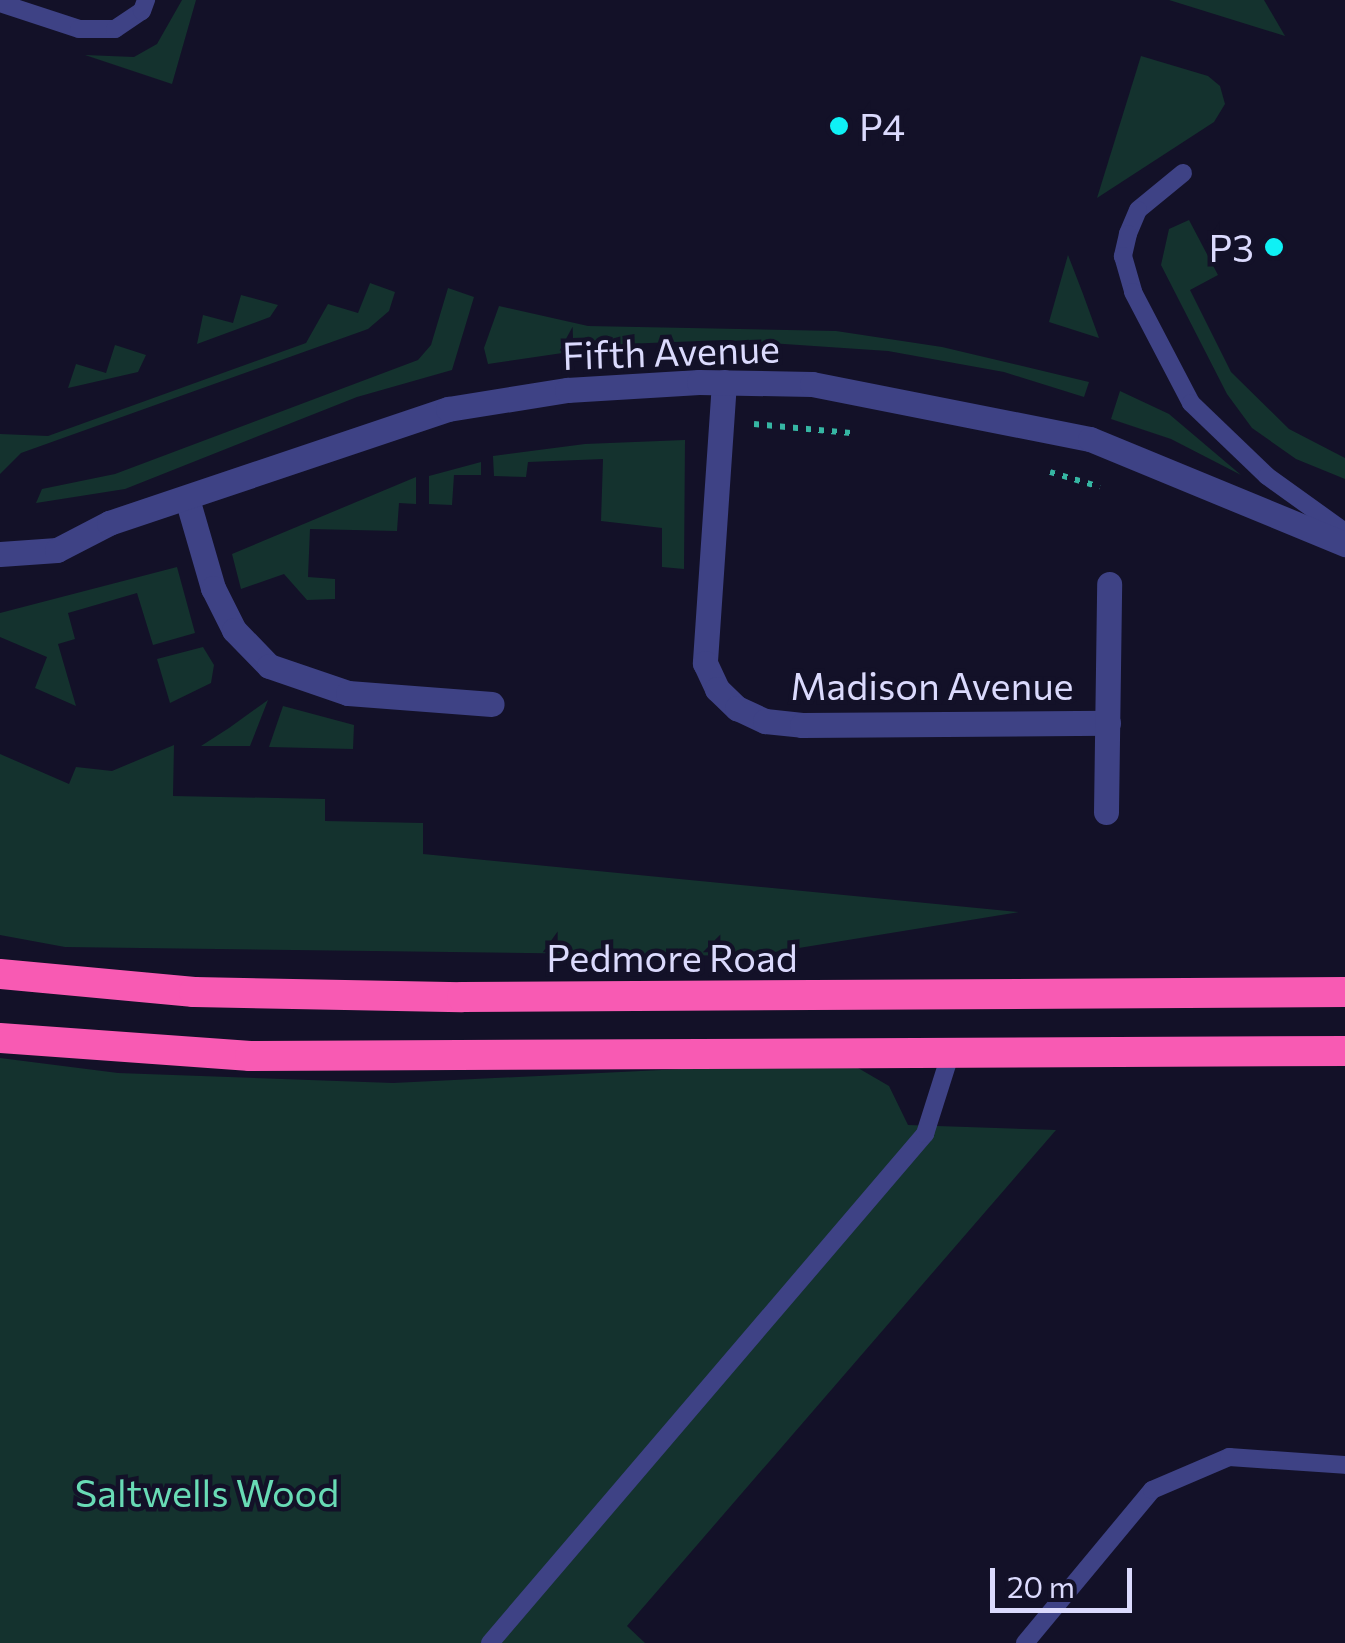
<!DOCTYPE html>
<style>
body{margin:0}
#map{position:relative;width:1345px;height:1643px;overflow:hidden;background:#131128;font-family:Commissioner,sans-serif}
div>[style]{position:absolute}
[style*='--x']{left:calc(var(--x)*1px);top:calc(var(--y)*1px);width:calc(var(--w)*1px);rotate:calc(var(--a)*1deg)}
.green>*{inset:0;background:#14322e}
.path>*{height:6px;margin-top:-3px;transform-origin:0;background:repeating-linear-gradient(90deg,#36b6a3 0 5px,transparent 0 13px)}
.lane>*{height:18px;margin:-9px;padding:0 9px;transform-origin:9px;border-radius:9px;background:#3e4285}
.street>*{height:25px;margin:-12.5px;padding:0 12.5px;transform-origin:12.5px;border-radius:12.5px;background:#3e4285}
.highway>*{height:30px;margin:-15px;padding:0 15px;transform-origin:15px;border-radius:15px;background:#f85ab3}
.dots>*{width:28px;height:28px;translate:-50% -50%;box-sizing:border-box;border:5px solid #131128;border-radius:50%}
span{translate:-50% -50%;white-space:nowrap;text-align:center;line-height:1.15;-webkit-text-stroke:9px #131128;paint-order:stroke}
.poi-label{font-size:38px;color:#dbdafd}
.left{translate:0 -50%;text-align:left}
.right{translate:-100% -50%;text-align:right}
.street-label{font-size:38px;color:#dbdafd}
.park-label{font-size:38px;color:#68dbb5}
.scale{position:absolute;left:990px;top:1568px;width:142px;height:45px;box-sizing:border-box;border:5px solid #dbdafd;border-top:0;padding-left:12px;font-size:30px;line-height:35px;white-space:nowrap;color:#dbdafd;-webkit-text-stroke:8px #131128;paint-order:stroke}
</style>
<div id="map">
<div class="green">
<div style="clip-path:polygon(182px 0,196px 0,172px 84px,85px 55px,134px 57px,157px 44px)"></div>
<div style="clip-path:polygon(1169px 0,1264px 0,1285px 36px)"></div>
<div style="clip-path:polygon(1141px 56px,1208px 76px,1220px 86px,1225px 104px,1214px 122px,1097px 198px)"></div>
<div style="clip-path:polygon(1189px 220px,1218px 275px,1190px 290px,1231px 372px,1289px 429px,1345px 458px,1345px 479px,1296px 459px,1252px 428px,1227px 394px,1161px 265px,1169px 229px)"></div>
<div style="clip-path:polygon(1068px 255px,1083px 294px,1099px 338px,1049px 322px)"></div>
<div style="clip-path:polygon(370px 283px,395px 292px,389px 311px,368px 329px,21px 453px,0 474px,0 434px,48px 436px,306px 343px,328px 304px,358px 313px)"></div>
<div style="clip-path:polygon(448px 288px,474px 297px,452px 370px,357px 397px,125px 489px,36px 503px,42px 489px,115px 474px,418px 360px,431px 345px)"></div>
<div style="clip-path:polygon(241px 295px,278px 305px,270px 317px,197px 344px,203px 315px,233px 323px)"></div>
<div style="clip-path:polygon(499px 306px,588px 326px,836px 331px,942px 347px,1089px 382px,1084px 397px,1004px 372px,888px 351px,725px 340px,624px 344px,488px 364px,484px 348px)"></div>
<div style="clip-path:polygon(115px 345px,146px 355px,138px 372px,68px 388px,76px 364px,106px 373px)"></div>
<div style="clip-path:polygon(1120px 391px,1169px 414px,1241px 475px,1171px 439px,1111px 419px)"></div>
<div style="clip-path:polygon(685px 440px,684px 569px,662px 567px,662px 528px,601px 521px,603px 459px,528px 462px,526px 477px,494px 476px,493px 456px,585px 444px)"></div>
<div style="clip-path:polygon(481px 462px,481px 475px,454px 475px,452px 505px,429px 504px,429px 476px)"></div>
<div style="clip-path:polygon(416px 477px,416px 504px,399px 503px,397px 531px,310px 529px,308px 577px,335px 579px,335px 599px,307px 600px,284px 574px,241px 589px,232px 554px)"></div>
<div style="clip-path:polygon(177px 567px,195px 633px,153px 645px,137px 593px,68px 613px,75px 639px,58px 644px,76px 706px,35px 688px,47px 657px,0 637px,0 613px)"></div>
<div style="clip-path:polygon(203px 647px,214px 665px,211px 683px,170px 703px,157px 659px)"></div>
<div style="clip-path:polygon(268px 700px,250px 746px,201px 746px,229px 728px)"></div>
<div style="clip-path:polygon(283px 706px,354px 725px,353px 749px,269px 747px)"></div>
<div style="clip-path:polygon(174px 745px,173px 796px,325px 799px,325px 821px,423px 823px,423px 854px,1019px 912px,750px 956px,65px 947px,0 935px,0 754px,69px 784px,76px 767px,112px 771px)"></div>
<div style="clip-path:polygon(0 1058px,118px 1073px,393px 1083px,846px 1061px,889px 1086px,908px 1125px,1056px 1130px,627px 1626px,645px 1643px,0 1643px)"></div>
</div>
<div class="path">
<div style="--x:754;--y:424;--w:97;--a:5.3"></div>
<div style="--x:1050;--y:472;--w:52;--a:16.7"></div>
</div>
<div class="lane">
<div style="--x:0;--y:3;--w:83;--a:18.2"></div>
<div style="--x:79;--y:29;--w:36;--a:0"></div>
<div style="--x:115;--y:29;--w:32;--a:-34"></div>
<div style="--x:142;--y:11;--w:12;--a:-70"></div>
<div style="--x:1183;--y:173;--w:58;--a:140.6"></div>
<div style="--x:1138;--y:210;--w:26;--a:113"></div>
<div style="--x:1128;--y:234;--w:23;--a:103"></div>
<div style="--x:1123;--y:256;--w:37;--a:74"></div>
<div style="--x:1133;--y:292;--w:125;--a:62.4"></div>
<div style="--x:1191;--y:403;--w:105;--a:43.8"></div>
<div style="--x:1267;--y:476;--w:96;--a:35.7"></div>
<div style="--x:490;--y:1643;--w:670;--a:-49.48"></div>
<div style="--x:925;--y:1134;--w:86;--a:-72.4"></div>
<div style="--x:1025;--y:1643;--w:199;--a:-50.3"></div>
<div style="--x:1152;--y:1490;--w:84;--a:-23.2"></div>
<div style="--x:1229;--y:1457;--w:116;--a:3.9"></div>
</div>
<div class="street">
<div style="--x:724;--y:382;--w:282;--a:93.9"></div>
<div style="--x:705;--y:663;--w:29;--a:65"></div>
<div style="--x:717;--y:689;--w:28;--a:44"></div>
<div style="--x:737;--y:708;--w:31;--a:25"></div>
<div style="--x:765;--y:721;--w:37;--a:6"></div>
<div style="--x:802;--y:725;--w:306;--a:-0.4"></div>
<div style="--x:188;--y:502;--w:90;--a:73.8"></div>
<div style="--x:213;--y:588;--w:47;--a:63.4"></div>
<div style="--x:234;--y:630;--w:50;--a:45.8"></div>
<div style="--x:269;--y:666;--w:83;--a:18.9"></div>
<div style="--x:348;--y:693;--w:144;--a:4.4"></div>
<div style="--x:0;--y:554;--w:57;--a:-4"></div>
<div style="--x:57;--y:550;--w:59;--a:-27.4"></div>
<div style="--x:109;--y:523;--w:358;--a:-18.6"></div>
<div style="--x:448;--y:409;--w:121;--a:-9.1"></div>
<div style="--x:567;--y:390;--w:132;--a:-3.5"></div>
<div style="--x:699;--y:382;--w:113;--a:1"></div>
<div style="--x:812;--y:384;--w:283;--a:11.2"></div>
<div style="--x:1090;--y:439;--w:276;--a:22.4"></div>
<div style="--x:1106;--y:812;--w:228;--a:-89.2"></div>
</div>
<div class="highway">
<div style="--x:0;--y:974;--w:195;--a:5.3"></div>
<div style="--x:194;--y:992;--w:268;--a:1.1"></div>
<div style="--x:462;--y:997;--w:883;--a:-0.32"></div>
<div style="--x:0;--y:1038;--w:251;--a:4.1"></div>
<div style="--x:250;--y:1056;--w:1095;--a:-0.26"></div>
</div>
<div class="dots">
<div style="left:839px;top:126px;background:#0ff1f5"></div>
<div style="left:1274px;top:247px;background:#0ff1f5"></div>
</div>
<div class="poi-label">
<span class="left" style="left:859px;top:126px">P4</span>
<span class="right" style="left:1254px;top:247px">P3</span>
</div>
<div class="street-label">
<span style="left:671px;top:351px;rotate:-2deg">Fifth Avenue</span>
<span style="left:932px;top:685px">Madison Avenue</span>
<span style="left:672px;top:957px">Pedmore Road</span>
</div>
<div class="park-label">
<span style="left:207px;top:1492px">Saltwells Wood</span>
</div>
<div class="scale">20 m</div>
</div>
